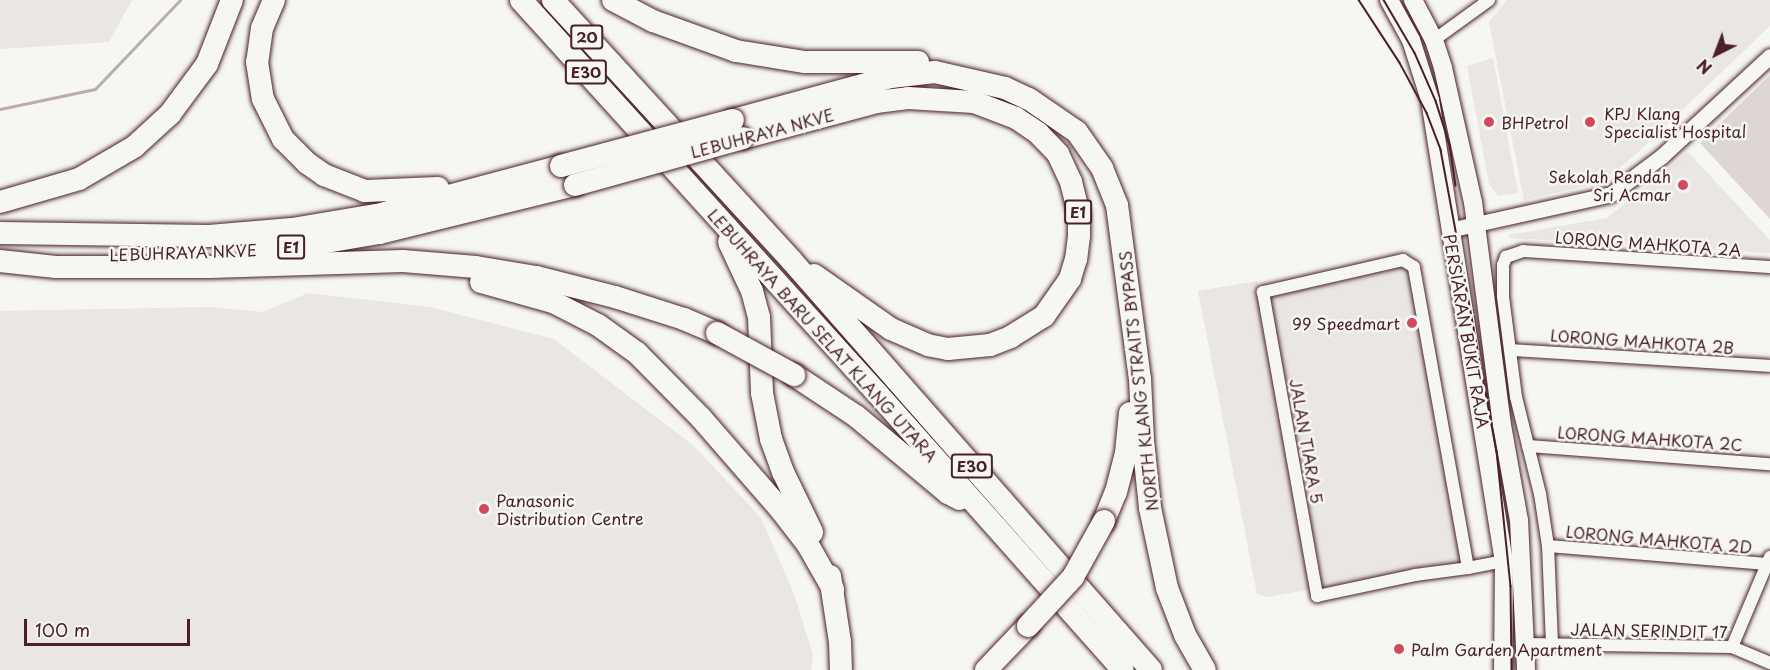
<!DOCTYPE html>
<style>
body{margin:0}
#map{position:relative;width:1770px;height:670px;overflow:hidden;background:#f6f6f2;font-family:"Playpen Sans",sans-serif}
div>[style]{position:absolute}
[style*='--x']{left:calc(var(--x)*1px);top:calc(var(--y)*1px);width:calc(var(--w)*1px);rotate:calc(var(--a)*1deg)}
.built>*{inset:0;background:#e9e6e3}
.green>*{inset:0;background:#ddd6d5}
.stream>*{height:3px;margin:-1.5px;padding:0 1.5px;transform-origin:1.5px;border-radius:1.5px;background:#bbadae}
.roads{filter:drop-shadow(0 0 2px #4a1f2b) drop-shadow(0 0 2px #4a1f2b)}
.minor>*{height:12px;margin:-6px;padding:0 6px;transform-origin:6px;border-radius:6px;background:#f6f6f2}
.tertiary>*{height:15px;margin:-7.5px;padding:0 7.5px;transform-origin:7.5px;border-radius:7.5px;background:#f6f6f2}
.secondary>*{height:18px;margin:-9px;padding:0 9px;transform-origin:9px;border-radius:9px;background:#f6f6f2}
.motorway>*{height:22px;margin:-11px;padding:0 11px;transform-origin:11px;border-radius:11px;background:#f6f6f2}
.tram>*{height:1.5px;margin:-0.75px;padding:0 0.75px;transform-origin:0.75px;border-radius:0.75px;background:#4a1f2b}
.bridges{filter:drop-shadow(0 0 2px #4a1f2b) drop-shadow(0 0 2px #4a1f2b)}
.motorway-bridge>*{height:22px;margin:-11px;padding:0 11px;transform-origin:11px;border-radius:11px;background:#f6f6f2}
.dots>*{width:16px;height:16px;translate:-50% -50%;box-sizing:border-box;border:3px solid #f6f6f2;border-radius:50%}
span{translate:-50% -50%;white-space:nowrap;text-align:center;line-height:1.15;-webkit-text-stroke:5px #f6f6f2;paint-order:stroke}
.shield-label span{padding:2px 4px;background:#f6f6f2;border:2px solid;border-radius:4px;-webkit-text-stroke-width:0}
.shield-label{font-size:15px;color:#4a1f2b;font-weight:700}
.poi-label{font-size:16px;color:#4a1f2b}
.left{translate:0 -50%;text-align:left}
.right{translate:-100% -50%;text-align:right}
.street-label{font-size:16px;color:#4a1f2b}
.north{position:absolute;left:1686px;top:24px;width:60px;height:60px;-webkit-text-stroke:4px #f6f6f2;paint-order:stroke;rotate:222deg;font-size:16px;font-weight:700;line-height:24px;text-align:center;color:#4a1f2b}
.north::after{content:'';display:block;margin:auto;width:21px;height:27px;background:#4a1f2b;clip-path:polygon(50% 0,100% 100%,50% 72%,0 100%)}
.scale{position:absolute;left:24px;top:619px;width:166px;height:27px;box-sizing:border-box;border:3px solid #4a1f2b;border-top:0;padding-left:8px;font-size:18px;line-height:21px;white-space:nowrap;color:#4a1f2b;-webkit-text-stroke:4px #f6f6f2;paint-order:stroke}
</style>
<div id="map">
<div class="built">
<div style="clip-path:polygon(0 0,132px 0,109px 42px,0 49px)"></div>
<div style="clip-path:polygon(1507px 0,1770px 0,1770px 26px,1637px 153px,1603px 182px,1524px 200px,1489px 22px)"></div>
<div style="clip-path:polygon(1493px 58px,1518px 193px,1498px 196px,1489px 184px,1467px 66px)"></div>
<div style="clip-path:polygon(1688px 152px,1770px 240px,1770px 253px,1510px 238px,1508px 235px,1607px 218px)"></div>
<div style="clip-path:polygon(1402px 265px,1410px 270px,1463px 563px,1267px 597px,1257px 594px,1198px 291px,1257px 281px,1260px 295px)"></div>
<div style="clip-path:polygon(308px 293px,430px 307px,554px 339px,695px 447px,761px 518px,794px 594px,813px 655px,811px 670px,0 670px,0 311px,210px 307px,262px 312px)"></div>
</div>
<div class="green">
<div style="clip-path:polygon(1770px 75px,1770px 219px,1700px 143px)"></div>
</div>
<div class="stream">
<div style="--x:0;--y:109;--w:97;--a:-11.9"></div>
<div style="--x:95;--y:89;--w:123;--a:-46.3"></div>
</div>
<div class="roads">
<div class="minor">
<div style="--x:1434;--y:40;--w:68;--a:-36"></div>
<div style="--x:1511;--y:350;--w:259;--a:3.5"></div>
<div style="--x:1528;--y:446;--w:243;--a:4.3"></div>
<div style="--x:1548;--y:546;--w:220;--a:4.7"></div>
<div style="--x:1468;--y:568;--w:306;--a:-100.2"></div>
<div style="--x:1414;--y:267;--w:13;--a:-148"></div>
<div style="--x:1403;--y:260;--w:144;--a:167.1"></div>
<div style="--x:1263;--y:292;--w:309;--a:79.9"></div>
<div style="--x:1317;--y:596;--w:100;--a:-12.1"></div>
<div style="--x:1415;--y:575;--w:53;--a:-7.5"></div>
<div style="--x:1468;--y:568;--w:37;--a:-11"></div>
<div style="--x:1525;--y:644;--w:207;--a:0.8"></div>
<div style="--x:1732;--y:647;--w:41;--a:22.8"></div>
<div style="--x:1552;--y:644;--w:98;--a:-92.3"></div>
<div style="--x:1548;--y:546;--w:53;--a:-98.7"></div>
<div style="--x:1540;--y:494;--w:100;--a:-103.9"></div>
<div style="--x:1516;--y:397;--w:101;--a:-97.4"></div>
<div style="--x:1503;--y:297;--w:32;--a:-90"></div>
<div style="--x:1503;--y:265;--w:9;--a:-69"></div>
<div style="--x:1506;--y:257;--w:18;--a:-19"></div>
<div style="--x:1523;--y:251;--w:248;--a:3.7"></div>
<div style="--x:1732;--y:647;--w:98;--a:-67.1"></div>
</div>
<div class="tertiary">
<div style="--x:1449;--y:230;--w:166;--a:-12.5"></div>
<div style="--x:1611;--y:194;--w:64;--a:-36.7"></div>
<div style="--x:1662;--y:156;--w:147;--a:-42.8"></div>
</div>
<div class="secondary">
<div style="--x:1389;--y:0;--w:46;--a:61.2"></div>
<div style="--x:1411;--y:40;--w:63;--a:72.4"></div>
<div style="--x:1430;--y:100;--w:467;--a:80.9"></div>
<div style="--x:1504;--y:561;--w:109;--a:90.5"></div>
<div style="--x:1413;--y:0;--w:45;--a:62.3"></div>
<div style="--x:1434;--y:40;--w:29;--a:72"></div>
<div style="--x:1443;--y:68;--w:137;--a:77.4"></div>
<div style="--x:1473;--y:202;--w:225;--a:82.6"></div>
<div style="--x:1502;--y:425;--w:97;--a:79.9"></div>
<div style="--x:1519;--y:520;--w:150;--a:87.3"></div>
</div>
<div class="motorway">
<div style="--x:274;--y:0;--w:30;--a:113"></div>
<div style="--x:262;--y:28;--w:34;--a:98"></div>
<div style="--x:257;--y:62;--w:37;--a:81"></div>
<div style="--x:263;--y:99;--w:45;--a:63.4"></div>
<div style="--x:283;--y:139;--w:34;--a:45"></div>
<div style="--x:307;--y:163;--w:21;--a:35"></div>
<div style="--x:324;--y:175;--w:44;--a:21.3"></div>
<div style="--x:365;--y:191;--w:73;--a:-2.4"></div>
<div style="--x:521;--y:0;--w:530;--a:47.83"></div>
<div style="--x:877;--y:393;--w:370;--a:48.4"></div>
<div style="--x:553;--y:0;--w:354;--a:47.5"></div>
<div style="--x:792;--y:261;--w:544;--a:48.72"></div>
<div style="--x:613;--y:0;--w:45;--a:27.7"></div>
<div style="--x:653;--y:21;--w:88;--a:19.9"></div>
<div style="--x:736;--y:51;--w:70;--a:9.1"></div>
<div style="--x:805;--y:62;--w:113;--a:0"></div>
<div style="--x:733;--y:120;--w:164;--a:-15.2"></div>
<div style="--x:891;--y:77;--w:44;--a:-6.5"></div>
<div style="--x:935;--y:72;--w:72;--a:12.9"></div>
<div style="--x:1005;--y:88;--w:26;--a:25"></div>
<div style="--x:1029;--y:99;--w:58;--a:34.5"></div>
<div style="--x:1077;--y:132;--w:44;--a:55.2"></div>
<div style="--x:1102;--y:168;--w:40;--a:68"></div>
<div style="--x:1117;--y:205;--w:176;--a:82.5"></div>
<div style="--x:1140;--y:379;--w:62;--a:87.2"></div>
<div style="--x:1143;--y:441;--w:67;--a:84"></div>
<div style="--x:1150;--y:508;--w:82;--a:78"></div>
<div style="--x:1167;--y:588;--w:50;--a:69"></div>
<div style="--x:1185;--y:635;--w:40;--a:60.3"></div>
<div style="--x:743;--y:138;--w:138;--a:-15.1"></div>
<div style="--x:876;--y:102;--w:32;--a:-7"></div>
<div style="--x:908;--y:98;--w:66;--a:3.5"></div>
<div style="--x:974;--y:102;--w:45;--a:20.9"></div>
<div style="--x:1016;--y:118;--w:27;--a:34"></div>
<div style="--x:1038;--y:133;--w:29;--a:46"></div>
<div style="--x:1058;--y:154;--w:31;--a:65"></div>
<div style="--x:1071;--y:182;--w:33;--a:76"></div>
<div style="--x:1079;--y:214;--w:22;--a:90"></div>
<div style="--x:1079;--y:236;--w:23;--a:97"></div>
<div style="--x:1076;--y:259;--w:21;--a:107"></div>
<div style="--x:1070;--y:279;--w:45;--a:125.1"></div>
<div style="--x:1044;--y:316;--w:39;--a:148"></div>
<div style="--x:1011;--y:337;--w:22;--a:159"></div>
<div style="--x:990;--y:345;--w:42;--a:174.6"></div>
<div style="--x:948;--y:349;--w:20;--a:-169"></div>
<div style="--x:928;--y:345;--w:40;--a:-156.6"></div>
<div style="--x:891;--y:329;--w:94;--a:-145"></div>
<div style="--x:0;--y:202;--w:82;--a:-16.2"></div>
<div style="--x:79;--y:179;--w:64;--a:-30.2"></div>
<div style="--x:134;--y:147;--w:49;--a:-42.5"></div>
<div style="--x:170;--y:114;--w:62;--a:-53.5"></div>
<div style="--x:207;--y:64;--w:69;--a:-68.7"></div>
<div style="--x:0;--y:233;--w:209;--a:0.8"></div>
<div style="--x:209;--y:236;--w:83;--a:-4.8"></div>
<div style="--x:292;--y:229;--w:86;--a:-9.4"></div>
<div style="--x:377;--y:215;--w:190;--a:-14.9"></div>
<div style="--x:729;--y:242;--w:54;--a:64.9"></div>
<div style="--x:752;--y:291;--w:27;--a:75"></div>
<div style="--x:759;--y:317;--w:76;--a:87.7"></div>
<div style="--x:762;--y:393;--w:47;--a:78.9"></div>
<div style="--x:771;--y:439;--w:35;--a:70"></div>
<div style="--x:783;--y:472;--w:67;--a:64.2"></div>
<div style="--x:251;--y:251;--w:52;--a:-5.5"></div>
<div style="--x:303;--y:246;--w:77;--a:-9.7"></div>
<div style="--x:379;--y:233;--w:202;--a:-13.8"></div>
<div style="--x:0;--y:261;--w:56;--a:6.1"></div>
<div style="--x:56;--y:267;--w:154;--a:0"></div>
<div style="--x:210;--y:267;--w:193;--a:-1.8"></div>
<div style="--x:403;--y:261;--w:73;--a:4.7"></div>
<div style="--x:476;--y:267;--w:61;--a:9.5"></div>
<div style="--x:536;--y:277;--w:81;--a:14.2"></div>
<div style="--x:615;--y:297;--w:72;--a:17.7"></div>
<div style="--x:684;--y:319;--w:36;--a:23"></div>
<div style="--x:481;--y:282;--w:75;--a:15.5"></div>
<div style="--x:553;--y:302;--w:51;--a:27.1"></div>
<div style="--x:598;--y:325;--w:48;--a:35.7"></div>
<div style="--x:637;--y:353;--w:91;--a:45.4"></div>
<div style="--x:701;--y:418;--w:122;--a:49"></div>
<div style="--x:781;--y:510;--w:44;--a:52.4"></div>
<div style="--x:808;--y:545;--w:51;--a:60.4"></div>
<div style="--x:794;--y:375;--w:74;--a:33.5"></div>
<div style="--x:856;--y:416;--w:120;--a:39.9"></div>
<div style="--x:948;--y:493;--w:13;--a:27"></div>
<div style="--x:1104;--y:521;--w:31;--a:-68"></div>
<div style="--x:1116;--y:492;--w:40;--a:-75.6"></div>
<div style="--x:1126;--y:453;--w:40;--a:-84.3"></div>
<div style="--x:830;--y:576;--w:67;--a:81.4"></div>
<div style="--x:840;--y:642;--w:28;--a:88"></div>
<div style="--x:986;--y:670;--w:61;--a:-46.3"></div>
</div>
</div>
<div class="tram">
<div style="--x:1359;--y:0;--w:75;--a:56.9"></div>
<div style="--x:1400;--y:63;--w:57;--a:61.6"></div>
<div style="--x:1427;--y:113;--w:40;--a:69"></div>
<div style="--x:1441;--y:150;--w:306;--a:79.5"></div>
<div style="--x:1497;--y:451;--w:136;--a:84.1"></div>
<div style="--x:1511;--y:586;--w:84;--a:89.3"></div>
<div style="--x:1384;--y:0;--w:61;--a:59.7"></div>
<div style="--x:1415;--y:53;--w:52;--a:66.4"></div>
<div style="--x:1436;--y:101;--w:46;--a:72.3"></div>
<div style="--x:1450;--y:145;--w:41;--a:81.7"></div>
</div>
<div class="bridges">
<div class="motorway-bridge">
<div style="--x:561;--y:166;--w:178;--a:-15"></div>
<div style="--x:575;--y:185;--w:174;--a:-15.6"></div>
<div style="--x:717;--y:333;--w:88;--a:28.6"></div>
<div style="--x:1028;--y:626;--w:67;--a:-47.4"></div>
<div style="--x:1073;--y:577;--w:64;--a:-61"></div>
</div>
</div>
<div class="dots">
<div style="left:1489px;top:122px;background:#d1495b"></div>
<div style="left:1590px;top:122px;background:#d1495b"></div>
<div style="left:1683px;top:185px;background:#d1495b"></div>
<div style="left:1412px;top:323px;background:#d1495b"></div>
<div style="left:484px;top:509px;background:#d1495b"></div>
<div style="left:1399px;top:649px;background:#d1495b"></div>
</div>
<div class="shield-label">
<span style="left:587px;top:37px">20</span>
<span style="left:586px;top:72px">E30</span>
<span style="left:1078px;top:212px">E1</span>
<span style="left:291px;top:247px">E1</span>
<span style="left:972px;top:466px">E30</span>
</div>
<div class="poi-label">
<span class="left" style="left:1604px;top:122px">KPJ Klang<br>Specialist Hospital</span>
<span class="left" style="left:1501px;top:122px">BHPetrol</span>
<span class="right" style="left:1671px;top:185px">Sekolah Rendah<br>Sri Acmar</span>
<span class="right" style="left:1400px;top:323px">99 Speedmart</span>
<span class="left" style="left:496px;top:509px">Panasonic<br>Distribution Centre</span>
<span class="left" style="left:1411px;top:649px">Palm Garden Apartment</span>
</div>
<div class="street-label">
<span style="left:762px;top:133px;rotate:-15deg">LEBUHRAYA NKVE</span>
<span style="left:1648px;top:243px;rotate:4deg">LORONG MAHKOTA 2A</span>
<span style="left:183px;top:252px;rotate:-2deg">LEBUHRAYA NKVE</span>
<span style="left:1467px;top:331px;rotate:80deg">PERSIARAN BUKIT RAJA</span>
<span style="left:823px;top:335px;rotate:48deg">LEBUHRAYA BARU SELAT KLANG UTARA</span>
<span style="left:1642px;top:341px;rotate:4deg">LORONG MAHKOTA 2B</span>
<span style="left:1138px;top:381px;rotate:-96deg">NORTH KLANG STRAITS BYPASS</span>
<span style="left:1650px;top:438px;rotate:4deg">LORONG MAHKOTA 2C</span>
<span style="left:1307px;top:441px;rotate:80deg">JALAN TIARA 5</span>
<span style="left:1659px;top:539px;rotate:5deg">LORONG MAHKOTA 2D</span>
<span style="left:1649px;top:630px;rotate:1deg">JALAN SERINDIT 17</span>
</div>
<div class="north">N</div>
<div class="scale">100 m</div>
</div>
